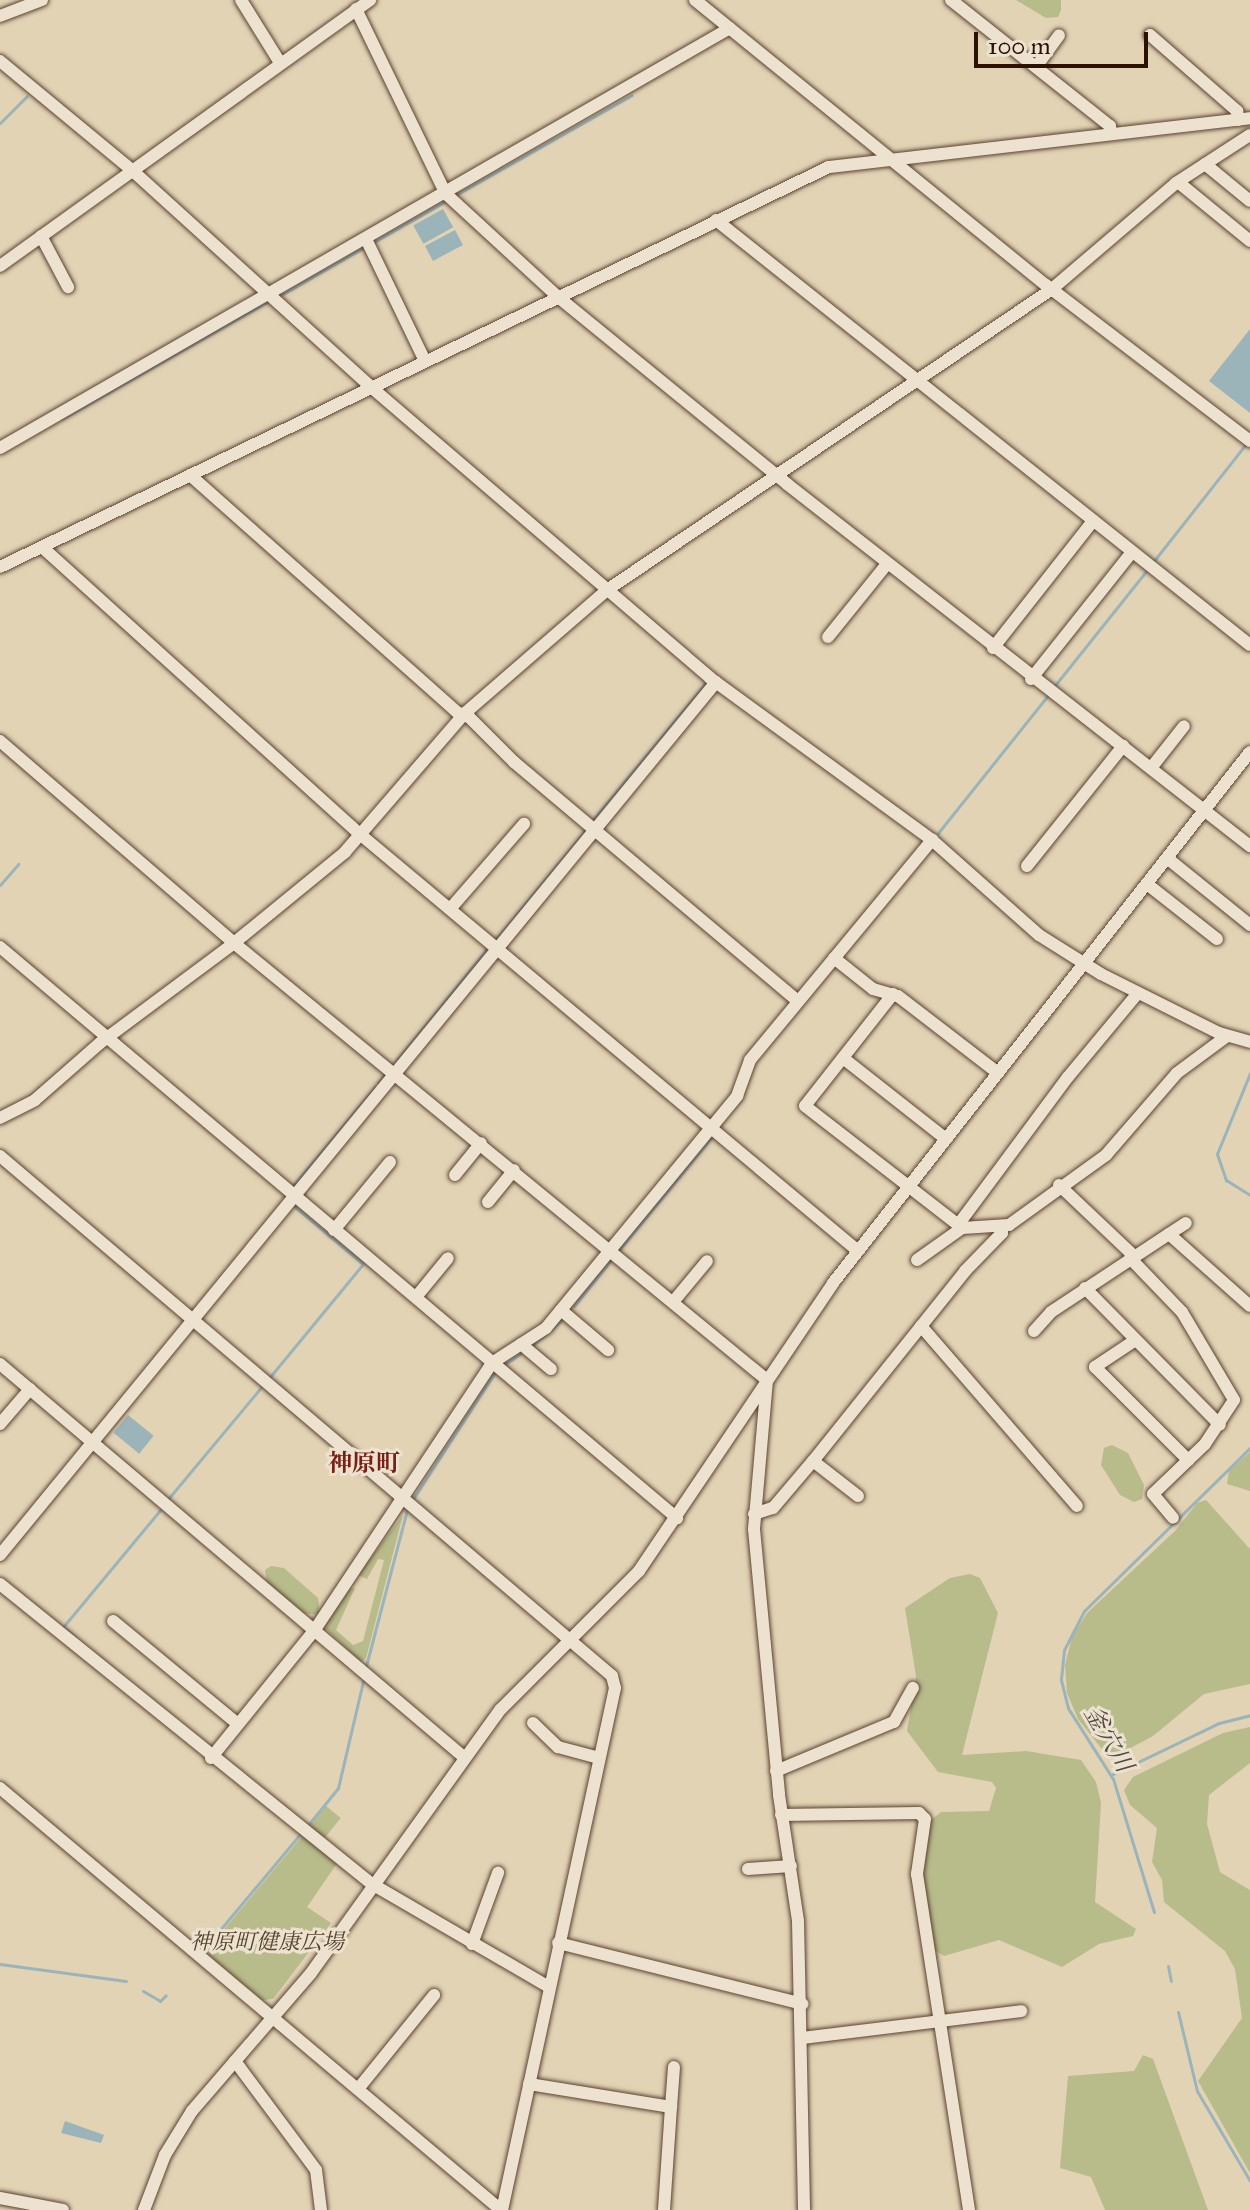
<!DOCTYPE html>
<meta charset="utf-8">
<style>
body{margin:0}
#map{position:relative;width:1250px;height:2210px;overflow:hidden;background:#e2d3b5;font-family:"IM FELL Great Primer","Noto Serif JP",serif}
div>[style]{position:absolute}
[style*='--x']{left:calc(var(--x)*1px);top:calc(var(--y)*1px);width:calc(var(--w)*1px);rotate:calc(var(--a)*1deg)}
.green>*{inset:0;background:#b8bb8a;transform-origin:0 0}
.water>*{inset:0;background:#9bb4ba;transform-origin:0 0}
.stream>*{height:3px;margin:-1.5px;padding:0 1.5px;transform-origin:1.5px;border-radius:1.5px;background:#9bb4ba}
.roads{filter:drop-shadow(0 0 2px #5b4231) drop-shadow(0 0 2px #5b4231)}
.minor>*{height:12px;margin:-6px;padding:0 6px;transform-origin:6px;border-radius:6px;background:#ece2cf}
span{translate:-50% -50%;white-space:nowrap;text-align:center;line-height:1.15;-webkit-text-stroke:6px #ece2cf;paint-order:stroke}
.park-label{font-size:22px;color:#57442d;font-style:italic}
.neighbourhood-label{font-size:24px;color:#7a1f14;font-weight:700}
.water-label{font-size:24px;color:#544a44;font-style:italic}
.scale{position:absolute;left:974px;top:32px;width:174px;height:36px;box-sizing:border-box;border:4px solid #2e1105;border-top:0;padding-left:10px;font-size:24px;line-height:28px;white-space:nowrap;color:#2e1105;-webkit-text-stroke:6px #ece2cf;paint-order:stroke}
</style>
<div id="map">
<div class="green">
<div style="clip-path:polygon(1016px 0,1061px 0,1061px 10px,1058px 17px,1046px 18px)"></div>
<div style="clip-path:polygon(1112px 1445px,1128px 1453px,1144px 1485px,1142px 1499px,1134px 1502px,1120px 1495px,1101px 1465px,1104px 1448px)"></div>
<div style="clip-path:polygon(1250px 1452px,1250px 1491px,1227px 1484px,1229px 1471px)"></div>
<div style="clip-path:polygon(1206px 1500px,1250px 1549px,1250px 1684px,1204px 1694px,1153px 1736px,1110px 1759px,1078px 1719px,1067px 1693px,1065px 1665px,1072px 1637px,1087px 1613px,1176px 1530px,1197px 1503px)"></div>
<div style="clip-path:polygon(403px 1515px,366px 1658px,361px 1662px,324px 1627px,349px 1589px,355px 1588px,336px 1630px,353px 1645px,363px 1641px,384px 1560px,378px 1559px,367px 1579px,358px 1575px)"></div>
<div style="clip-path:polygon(271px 1566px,284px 1568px,318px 1598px,320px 1615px,302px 1613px,267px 1583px,265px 1570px)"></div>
<div style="clip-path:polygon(970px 1574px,980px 1578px,998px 1613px,962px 1755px,1026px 1751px,1081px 1760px,1096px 1782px,1101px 1803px,1095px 1902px,1136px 1929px,1133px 1936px,1099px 1944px,1062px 1967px,999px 1940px,944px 1956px,934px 1950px,923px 1874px,930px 1821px,941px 1812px,989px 1811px,996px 1788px,992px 1782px,938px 1772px,907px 1731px,916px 1676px,905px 1608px,950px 1578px)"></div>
<div style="clip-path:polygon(1250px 1727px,1250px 1763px,1209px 1795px,1207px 1824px,1220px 1872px,1250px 1890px,1250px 2173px,1198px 2081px,1242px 2018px,1235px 1969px,1225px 1951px,1164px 1902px,1162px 1880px,1152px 1862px,1157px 1828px,1130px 1805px,1124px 1790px,1133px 1777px,1223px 1733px)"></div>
<div style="left:326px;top:1806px;width:19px;height:27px;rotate:39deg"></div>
<div style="clip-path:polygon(304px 1834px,338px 1862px,307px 1907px,331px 1923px,273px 1999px,262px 2000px,205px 1952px)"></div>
<div style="clip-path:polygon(1143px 2055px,1153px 2059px,1208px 2210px,1105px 2210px,1091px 2177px,1060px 2168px,1068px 2076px,1134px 2071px)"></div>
</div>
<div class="water">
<div style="left:443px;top:209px;width:21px;height:34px;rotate:61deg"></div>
<div style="left:455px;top:230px;width:17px;height:34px;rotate:62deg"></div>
<div style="clip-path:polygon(1250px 329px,1250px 413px,1209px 381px)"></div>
<div style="left:128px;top:1415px;width:33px;height:23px;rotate:39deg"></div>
<div style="clip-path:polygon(65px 2121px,104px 2135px,101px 2143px,61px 2133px)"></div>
</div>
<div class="stream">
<div style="--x:0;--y:123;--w:38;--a:-45"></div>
<div style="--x:456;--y:195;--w:202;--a:-29.6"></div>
<div style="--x:374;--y:242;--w:83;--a:-29.7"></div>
<div style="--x:283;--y:294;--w:92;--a:-29.9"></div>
<div style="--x:62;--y:419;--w:236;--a:-29.7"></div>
<div style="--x:1153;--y:562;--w:150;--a:-51.8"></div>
<div style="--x:1052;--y:689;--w:152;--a:-51.4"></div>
<div style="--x:592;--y:821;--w:178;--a:-50.5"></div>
<div style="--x:938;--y:833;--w:176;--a:-51.4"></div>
<div style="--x:0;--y:885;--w:28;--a:-49"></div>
<div style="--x:497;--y:938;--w:137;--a:-50.6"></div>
<div style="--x:396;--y:1061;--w:144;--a:-50.9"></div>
<div style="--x:1250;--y:1073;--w:87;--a:112.2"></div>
<div style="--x:1217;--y:1154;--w:28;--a:71"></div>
<div style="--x:1226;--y:1180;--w:28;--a:32"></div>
<div style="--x:378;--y:1083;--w:11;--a:-52"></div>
<div style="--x:293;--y:1186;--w:129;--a:-50.4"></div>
<div style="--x:619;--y:1250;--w:145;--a:-50.6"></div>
<div style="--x:574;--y:1306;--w:59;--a:-51.2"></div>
<div style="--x:534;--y:1344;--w:40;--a:-41"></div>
<div style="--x:504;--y:1365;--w:24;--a:-35"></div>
<div style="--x:269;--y:1378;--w:148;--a:-50.5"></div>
<div style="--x:363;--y:1264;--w:89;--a:-140"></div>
<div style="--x:168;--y:1499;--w:147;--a:-50.2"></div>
<div style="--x:413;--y:1499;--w:149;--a:-57.1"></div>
<div style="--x:75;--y:1637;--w:16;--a:-140"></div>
<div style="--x:63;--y:1627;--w:153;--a:-50.3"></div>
<div style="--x:366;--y:1666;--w:161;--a:-75.3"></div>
<div style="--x:1111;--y:1775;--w:120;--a:-25.7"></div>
<div style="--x:1219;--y:1723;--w:32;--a:-14"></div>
<div style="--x:308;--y:1825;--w:48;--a:-51"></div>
<div style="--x:338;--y:1788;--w:110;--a:-76.8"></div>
<div style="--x:1154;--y:1912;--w:139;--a:-107.1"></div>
<div style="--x:1113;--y:1779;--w:84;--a:-122.4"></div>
<div style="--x:1068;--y:1708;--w:30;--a:-104"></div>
<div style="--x:1061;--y:1679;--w:29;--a:-84"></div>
<div style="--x:1064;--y:1650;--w:44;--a:-62.9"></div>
<div style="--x:1084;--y:1611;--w:233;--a:-44.5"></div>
<div style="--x:204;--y:1949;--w:150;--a:-50.1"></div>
<div style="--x:0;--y:1964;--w:127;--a:7.7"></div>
<div style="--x:1168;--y:1966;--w:15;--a:79"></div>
<div style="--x:143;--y:1991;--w:20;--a:30"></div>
<div style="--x:160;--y:2001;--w:8;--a:-45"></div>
<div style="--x:1178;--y:2012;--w:81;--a:76.5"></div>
<div style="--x:1197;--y:2091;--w:104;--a:59.5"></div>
</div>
<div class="roads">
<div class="minor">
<div style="--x:241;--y:0;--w:72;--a:58.1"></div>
<div style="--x:695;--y:0;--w:452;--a:39.1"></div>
<div style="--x:1046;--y:285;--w:257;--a:37.4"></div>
<div style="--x:951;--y:0;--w:203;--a:38.4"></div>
<div style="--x:1110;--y:126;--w:8;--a:83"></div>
<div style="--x:356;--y:9;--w:206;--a:64.1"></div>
<div style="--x:446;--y:194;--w:152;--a:42.6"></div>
<div style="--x:558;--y:297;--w:296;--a:39.2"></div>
<div style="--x:787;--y:484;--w:588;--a:38.02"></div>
<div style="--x:0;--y:16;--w:45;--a:-20.9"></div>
<div style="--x:1150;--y:35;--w:116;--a:41.1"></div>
<div style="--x:1237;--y:111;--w:9;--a:84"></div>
<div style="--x:0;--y:61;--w:174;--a:39.6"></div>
<div style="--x:134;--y:172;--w:320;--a:42.2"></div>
<div style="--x:371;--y:387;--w:447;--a:40.6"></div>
<div style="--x:710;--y:678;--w:275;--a:36.1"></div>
<div style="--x:932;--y:840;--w:143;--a:41.6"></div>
<div style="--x:1039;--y:935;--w:73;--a:32.2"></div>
<div style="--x:1101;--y:974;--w:132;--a:26.6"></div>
<div style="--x:1219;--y:1033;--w:32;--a:16"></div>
<div style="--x:1036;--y:67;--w:39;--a:-54"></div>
<div style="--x:1205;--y:164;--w:58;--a:39.4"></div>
<div style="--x:1178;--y:182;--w:93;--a:39.3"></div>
<div style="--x:716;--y:220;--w:682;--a:38.52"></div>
<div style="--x:41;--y:236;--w:58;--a:62.1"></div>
<div style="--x:366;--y:239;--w:136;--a:64.2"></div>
<div style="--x:0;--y:266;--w:456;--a:-35.7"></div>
<div style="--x:0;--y:448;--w:842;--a:-29.91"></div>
<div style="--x:190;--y:475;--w:358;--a:41.6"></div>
<div style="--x:458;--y:713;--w:12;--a:20"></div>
<div style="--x:469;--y:717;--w:64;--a:45"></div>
<div style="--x:514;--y:762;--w:371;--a:40.1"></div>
<div style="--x:42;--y:547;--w:430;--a:42.1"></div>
<div style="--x:361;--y:835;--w:648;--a:39.93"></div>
<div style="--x:0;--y:567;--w:920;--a:-25.76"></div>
<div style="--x:829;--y:167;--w:424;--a:-6.6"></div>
<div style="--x:828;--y:637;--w:94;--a:-51.1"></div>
<div style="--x:993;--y:648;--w:162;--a:-51.8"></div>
<div style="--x:1031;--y:679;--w:162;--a:-51.5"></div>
<div style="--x:0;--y:741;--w:309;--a:40.8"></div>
<div style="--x:234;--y:943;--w:689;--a:39.35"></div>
<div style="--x:767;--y:1380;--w:150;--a:95"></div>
<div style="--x:754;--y:1529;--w:267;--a:84.6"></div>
<div style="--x:779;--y:1795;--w:127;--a:81.4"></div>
<div style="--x:798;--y:1921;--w:289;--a:88.8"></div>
<div style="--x:1151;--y:768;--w:53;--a:-51.8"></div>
<div style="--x:1167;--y:858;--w:107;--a:38.9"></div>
<div style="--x:1027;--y:866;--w:154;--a:-51.3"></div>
<div style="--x:1147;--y:884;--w:89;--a:38.2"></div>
<div style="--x:450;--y:909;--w:113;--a:-49"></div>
<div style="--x:0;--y:947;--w:886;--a:40.15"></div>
<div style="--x:834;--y:958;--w:50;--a:38.5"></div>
<div style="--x:873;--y:989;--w:26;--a:16"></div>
<div style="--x:898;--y:996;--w:126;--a:37.6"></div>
<div style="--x:893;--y:994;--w:142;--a:128.2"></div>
<div style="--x:805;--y:1106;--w:199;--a:37.8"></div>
<div style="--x:962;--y:1228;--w:47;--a:-3.7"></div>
<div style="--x:1009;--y:1225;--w:120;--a:-35.8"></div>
<div style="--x:1106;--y:1155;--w:108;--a:-49.1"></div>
<div style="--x:1177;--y:1073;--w:62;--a:-36.5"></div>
<div style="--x:843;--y:1058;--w:131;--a:38.2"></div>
<div style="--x:0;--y:1118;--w:39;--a:-27"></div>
<div style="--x:35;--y:1100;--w:86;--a:-41.2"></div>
<div style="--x:100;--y:1043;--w:167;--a:-36.7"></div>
<div style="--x:234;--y:943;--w:144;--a:-39.3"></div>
<div style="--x:345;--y:852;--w:184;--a:-49.2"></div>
<div style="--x:465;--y:713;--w:188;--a:-40.9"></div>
<div style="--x:607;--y:590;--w:537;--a:-34.07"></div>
<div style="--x:1052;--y:289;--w:163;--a:-40.5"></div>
<div style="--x:1176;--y:183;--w:88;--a:-33"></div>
<div style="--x:0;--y:1156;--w:803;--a:40.35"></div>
<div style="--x:612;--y:1676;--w:12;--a:76"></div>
<div style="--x:615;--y:1688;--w:534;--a:102.21"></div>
<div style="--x:455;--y:1175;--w:41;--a:-50.9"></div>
<div style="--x:1059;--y:1185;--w:103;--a:43.4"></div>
<div style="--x:488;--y:1202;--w:41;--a:-50.9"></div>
<div style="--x:958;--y:1225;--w:184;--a:-53.4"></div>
<div style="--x:1068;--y:1077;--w:109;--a:-50.2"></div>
<div style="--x:334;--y:1230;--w:88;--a:-50.5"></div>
<div style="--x:1169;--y:1234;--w:20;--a:-33"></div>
<div style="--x:1130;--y:1258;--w:75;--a:46.1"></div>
<div style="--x:1182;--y:1312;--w:102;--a:59.4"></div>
<div style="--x:1234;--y:1400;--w:53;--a:123.4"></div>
<div style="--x:1205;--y:1444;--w:72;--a:136.1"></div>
<div style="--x:1153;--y:1494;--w:31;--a:50"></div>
<div style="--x:917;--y:1260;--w:55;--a:-35.4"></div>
<div style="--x:1085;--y:1288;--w:192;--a:45.4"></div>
<div style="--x:416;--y:1297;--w:50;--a:-50.6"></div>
<div style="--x:673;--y:1302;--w:53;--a:-50.3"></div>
<div style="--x:561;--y:1310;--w:62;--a:40.4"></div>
<div style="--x:921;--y:1326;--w:238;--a:49.1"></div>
<div style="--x:1034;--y:1331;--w:25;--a:-48"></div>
<div style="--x:1051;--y:1312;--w:141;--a:-33.5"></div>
<div style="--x:1169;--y:1234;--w:108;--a:41.6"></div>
<div style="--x:1134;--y:1341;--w:47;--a:146.3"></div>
<div style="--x:1095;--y:1367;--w:132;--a:45"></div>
<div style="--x:521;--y:1344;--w:39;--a:40"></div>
<div style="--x:0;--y:1364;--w:609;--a:40.28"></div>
<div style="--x:0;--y:1424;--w:46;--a:-49.4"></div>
<div style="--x:813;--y:1461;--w:57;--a:37.9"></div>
<div style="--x:754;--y:1514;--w:20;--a:-18"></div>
<div style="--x:773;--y:1508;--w:62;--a:-49.6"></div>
<div style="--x:813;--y:1461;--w:243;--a:-51.3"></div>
<div style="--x:965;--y:1271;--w:53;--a:-45.8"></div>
<div style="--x:1002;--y:1233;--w:7;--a:-98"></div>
<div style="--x:0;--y:1555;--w:1129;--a:-50.64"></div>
<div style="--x:0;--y:1584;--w:478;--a:38.9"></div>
<div style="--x:372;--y:1884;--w:205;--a:30.2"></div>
<div style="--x:113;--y:1621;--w:162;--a:39.5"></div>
<div style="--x:533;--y:1723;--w:35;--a:44"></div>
<div style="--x:558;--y:1747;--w:42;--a:15"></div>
<div style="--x:211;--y:1758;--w:164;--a:-51"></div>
<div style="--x:314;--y:1631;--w:322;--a:-56.4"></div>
<div style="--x:492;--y:1363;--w:64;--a:-32.9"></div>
<div style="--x:546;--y:1328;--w:301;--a:-50.5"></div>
<div style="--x:737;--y:1096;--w:38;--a:-70"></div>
<div style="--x:750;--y:1060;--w:286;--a:-50.4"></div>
<div style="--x:776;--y:1771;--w:128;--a:-22.6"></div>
<div style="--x:894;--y:1722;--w:39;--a:-61"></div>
<div style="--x:0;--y:1788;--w:655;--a:40.11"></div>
<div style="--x:781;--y:1815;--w:138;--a:-0.8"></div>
<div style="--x:919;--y:1813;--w:8;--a:45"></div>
<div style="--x:925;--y:1819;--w:56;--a:98.3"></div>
<div style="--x:917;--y:1874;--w:340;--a:81.2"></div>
<div style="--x:748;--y:1869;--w:43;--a:-4"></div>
<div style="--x:558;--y:1943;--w:252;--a:14"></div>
<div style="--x:472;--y:1944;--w:76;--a:-69.9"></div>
<div style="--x:802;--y:2038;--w:221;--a:-7"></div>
<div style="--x:235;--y:2061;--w:136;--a:53.4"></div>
<div style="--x:316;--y:2170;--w:40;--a:82.9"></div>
<div style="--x:529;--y:2084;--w:144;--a:9.2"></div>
<div style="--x:671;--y:2107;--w:103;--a:93.9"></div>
<div style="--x:358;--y:2089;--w:121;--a:-51"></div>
<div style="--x:671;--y:2107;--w:40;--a:-85.7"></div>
<div style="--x:0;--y:2198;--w:64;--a:10.8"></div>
<div style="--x:144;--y:2210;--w:59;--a:-69.1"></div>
<div style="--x:165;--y:2155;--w:52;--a:-58.5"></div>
<div style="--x:192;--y:2111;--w:182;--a:-49.2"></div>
<div style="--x:311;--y:1973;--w:325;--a:-54.3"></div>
<div style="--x:501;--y:1709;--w:195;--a:-45"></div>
<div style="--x:639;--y:1571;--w:347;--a:-56"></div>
<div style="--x:833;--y:1283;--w:675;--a:-51.86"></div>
</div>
</div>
<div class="park-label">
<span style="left:267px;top:1942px">神原町健康広場</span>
</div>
<div class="neighbourhood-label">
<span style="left:364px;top:1464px">神原町</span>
</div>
<div class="water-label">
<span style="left:1108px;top:1739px;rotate:60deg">釜穴川</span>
</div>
<div class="scale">100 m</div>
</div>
